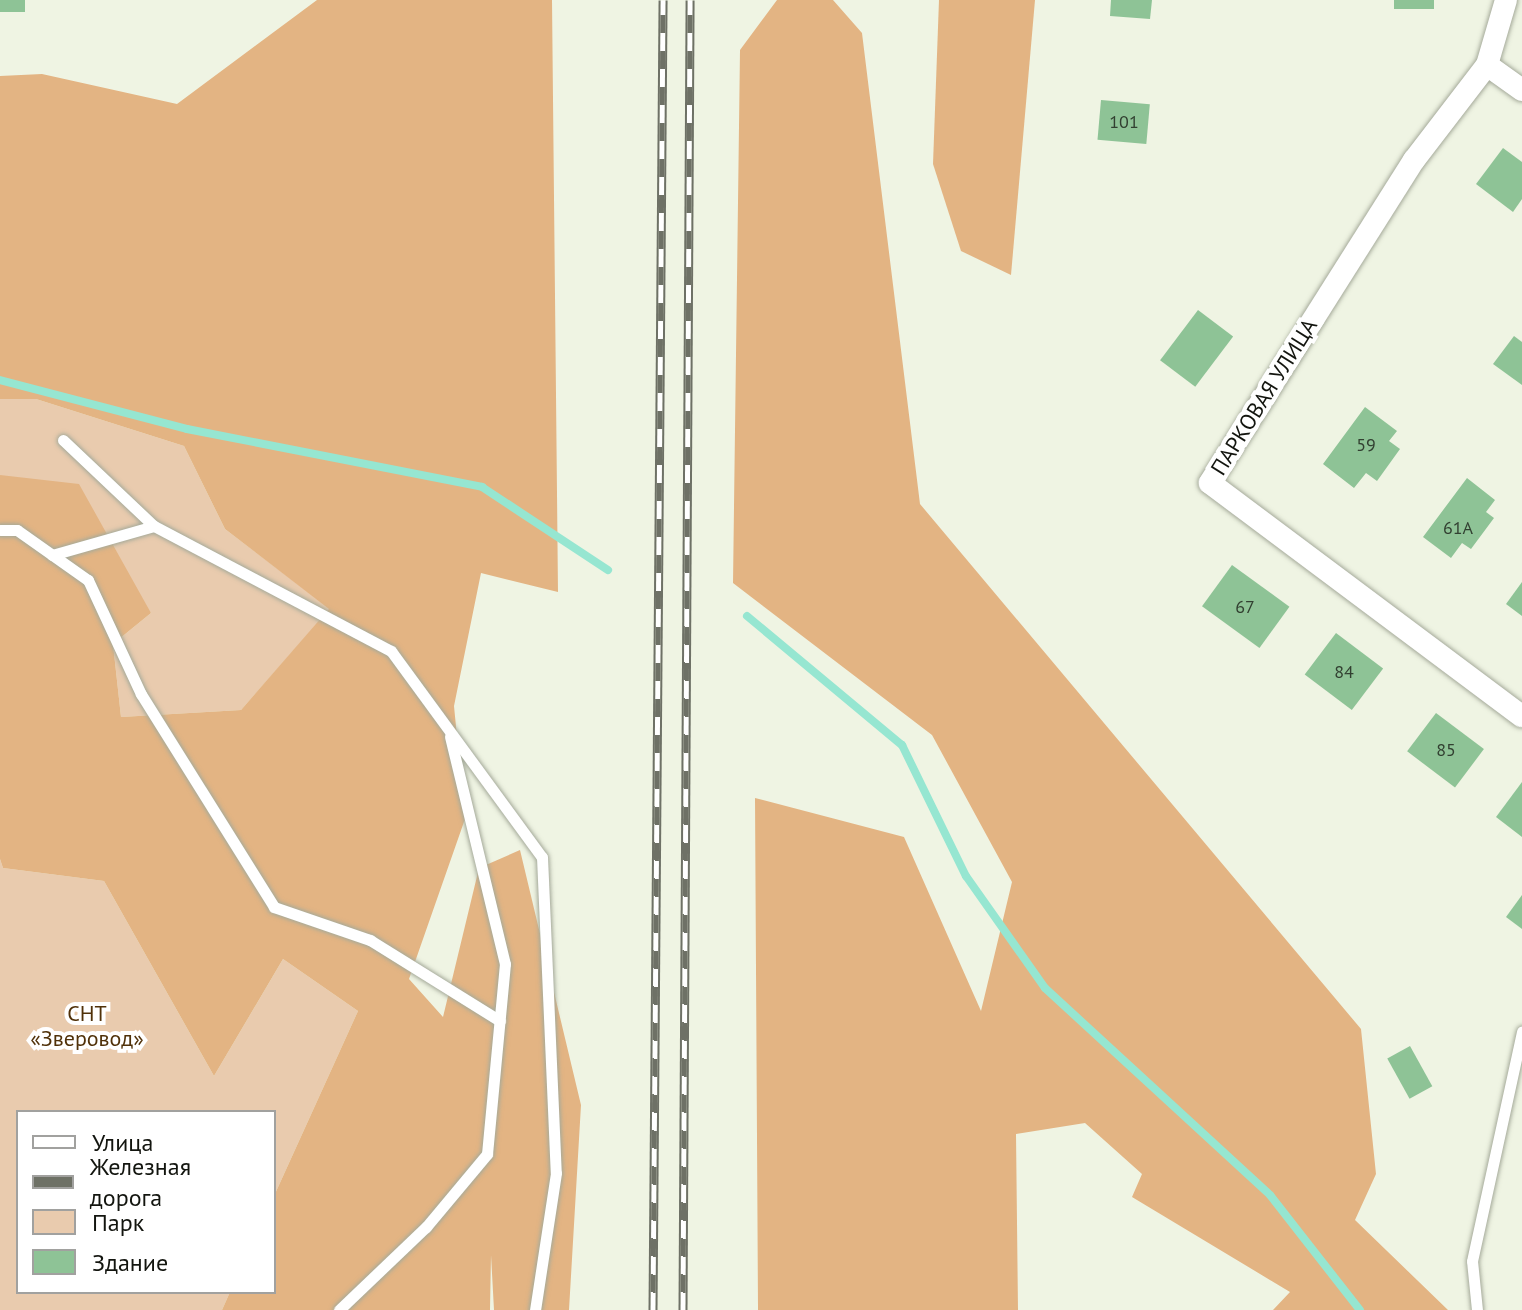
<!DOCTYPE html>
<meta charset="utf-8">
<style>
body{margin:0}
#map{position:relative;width:1522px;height:1310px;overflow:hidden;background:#eff4e3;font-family:"PT Sans",sans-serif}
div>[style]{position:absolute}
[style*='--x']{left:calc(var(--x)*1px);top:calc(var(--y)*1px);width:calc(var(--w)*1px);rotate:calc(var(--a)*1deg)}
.green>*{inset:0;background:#e9cbae}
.forest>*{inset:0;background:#e3b483}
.stream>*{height:8px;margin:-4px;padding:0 4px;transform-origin:4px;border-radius:4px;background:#96e6d1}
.building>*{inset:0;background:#8ec396;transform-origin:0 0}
.roads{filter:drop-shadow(0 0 2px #a5aa9a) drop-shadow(0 0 2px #a5aa9a)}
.service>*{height:11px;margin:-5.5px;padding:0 5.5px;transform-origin:5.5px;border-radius:5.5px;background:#fff}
.minor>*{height:22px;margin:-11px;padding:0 11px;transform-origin:11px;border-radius:11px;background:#fff}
.rail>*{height:9px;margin-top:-4.5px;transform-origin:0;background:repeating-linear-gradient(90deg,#fff 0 18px,#6e7166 0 36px);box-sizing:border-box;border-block:2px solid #6e7166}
span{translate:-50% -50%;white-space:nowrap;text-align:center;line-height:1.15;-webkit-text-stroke:8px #fff;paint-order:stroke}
.number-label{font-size:18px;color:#324031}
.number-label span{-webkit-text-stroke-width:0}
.street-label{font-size:22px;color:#13150f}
.park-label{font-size:22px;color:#503109}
.legend{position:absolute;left:16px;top:1110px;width:260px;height:184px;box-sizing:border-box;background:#fff;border:2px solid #a1a19f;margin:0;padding:10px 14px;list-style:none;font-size:24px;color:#13150f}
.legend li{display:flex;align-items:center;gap:16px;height:40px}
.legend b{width:40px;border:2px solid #a1a19f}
</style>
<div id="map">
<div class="green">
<div style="clip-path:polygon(0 399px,36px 399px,184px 446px,225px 529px,330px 609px,241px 710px,121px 717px,113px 644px,151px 613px,0 475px)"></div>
<div style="clip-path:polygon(0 859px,3px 868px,104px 881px,214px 1076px,283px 959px,358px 1011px,274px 1196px,274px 1112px,18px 1112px,18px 1292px,230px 1292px,222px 1310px,0 1310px)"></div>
</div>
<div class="forest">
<div style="clip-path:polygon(317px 0,552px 0,558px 592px,481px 573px,454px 706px,465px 819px,409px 979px,443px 1017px,479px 868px,520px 850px,581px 1105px,569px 1310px,494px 1310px,491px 1255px,490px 1310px,222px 1310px,230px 1292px,274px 1292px,274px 1196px,358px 1011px,283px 959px,214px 1076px,104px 881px,3px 868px,0 859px,0 475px,79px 484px,151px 613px,113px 644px,121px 717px,241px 710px,329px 609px,225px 529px,184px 446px,36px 399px,0 399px,0 76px,42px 74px,177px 104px)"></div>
<div style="clip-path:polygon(777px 0,833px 0,862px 33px,920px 504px,1361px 1029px,1376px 1174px,1355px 1220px,1448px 1310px,1273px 1310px,1290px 1292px,1132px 1197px,1142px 1174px,1085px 1123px,1016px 1134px,1018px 1310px,758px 1310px,755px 798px,904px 837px,981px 1011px,1012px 882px,932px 735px,733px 583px,740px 50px)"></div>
<div style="clip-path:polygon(939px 0,1035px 0,1011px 275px,961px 251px,933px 164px)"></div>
</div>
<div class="stream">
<div style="--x:0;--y:380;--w:193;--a:14.7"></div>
<div style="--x:187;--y:429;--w:301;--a:11.1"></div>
<div style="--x:482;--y:487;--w:151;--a:33.4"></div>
<div style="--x:747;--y:616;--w:202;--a:39.8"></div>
<div style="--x:902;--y:745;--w:146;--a:64"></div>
<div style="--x:966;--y:876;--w:137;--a:54.8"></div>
<div style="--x:1045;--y:988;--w:306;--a:42.6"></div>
<div style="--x:1270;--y:1195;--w:146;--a:52"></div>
</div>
<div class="building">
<div style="left:0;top:0;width:25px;height:12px"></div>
<div style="clip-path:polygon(1111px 0,1152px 0,1150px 19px,1110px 16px)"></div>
<div style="left:1394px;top:0;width:40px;height:9px"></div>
<div style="left:1101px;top:100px;width:49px;height:40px;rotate:5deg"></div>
<div style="clip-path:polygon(1503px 148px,1522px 162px,1522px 199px,1513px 212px,1476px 184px)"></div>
<div style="left:1198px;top:310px;width:44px;height:63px;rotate:37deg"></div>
<div style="clip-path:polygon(1514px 336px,1522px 342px,1522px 385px,1493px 364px)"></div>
<div style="clip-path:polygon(1365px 407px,1397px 431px,1389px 441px,1400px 449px,1377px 481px,1366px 473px,1354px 488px,1323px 464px)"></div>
<div style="clip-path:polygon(1467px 478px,1495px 500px,1486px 512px,1494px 518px,1471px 549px,1462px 543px,1451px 558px,1423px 537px)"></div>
<div style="left:1232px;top:565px;width:71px;height:51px;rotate:36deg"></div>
<div style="clip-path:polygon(1522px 582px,1522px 616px,1506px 604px)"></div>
<div style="left:1336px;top:633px;width:59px;height:52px;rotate:37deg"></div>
<div style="left:1436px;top:713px;width:60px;height:48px;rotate:37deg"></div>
<div style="clip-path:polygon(1522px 782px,1522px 837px,1496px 817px)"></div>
<div style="clip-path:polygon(1522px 895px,1522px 929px,1506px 917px)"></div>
<div style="left:1410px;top:1046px;width:46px;height:26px;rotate:61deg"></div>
</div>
<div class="roads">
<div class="service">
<div style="--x:63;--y:440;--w:125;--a:43.4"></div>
<div style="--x:154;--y:526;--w:268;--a:27.8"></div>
<div style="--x:391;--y:651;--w:255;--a:53.8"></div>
<div style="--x:542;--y:857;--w:316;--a:87.5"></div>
<div style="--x:556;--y:1173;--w:139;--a:98.7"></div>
<div style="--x:0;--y:530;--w:17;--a:0"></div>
<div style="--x:17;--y:530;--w:87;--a:35.2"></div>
<div style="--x:88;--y:580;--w:126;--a:65.1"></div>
<div style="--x:141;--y:694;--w:251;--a:58"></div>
<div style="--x:274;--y:907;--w:102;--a:19"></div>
<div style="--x:370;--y:940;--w:153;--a:31.9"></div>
<div style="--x:52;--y:555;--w:106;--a:-15.9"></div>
<div style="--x:339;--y:1310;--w:120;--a:-43.7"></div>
<div style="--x:426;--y:1227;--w:95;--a:-50.1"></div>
<div style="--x:487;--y:1154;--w:191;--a:-84.6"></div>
<div style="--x:505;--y:964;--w:234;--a:-103.6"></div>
<div style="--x:1477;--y:1310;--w:49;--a:-95.8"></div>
<div style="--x:1472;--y:1261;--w:235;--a:-77.7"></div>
</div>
<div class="minor">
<div style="--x:1506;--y:0;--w:68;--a:106.3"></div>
<div style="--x:1487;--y:65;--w:120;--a:127.5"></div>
<div style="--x:1414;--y:160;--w:382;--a:122.3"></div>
<div style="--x:1210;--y:483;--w:389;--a:36.8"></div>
<div style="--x:1487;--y:65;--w:43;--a:35.5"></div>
</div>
</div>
<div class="rail">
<div style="--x:653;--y:1310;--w:1310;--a:-89.56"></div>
<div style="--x:683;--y:1310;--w:1310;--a:-89.69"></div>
</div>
<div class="number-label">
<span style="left:1124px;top:122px">101</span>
<span style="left:1366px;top:445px">59</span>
<span style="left:1458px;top:528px">61А</span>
<span style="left:1245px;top:607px">67</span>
<span style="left:1344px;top:672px">84</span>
<span style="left:1446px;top:750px">85</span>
</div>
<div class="street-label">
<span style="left:1264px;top:397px;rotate:-58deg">ПАРКОВАЯ УЛИЦА</span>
</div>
<div class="park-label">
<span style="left:87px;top:1026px">СНТ<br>«Зверовод»</span>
</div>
<ul class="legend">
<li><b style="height:10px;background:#fff"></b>Улица</li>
<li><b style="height:10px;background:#6e7166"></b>Железная дорога</li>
<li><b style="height:22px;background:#e9cbae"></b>Парк</li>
<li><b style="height:22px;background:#8ec396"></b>Здание</li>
</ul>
</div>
